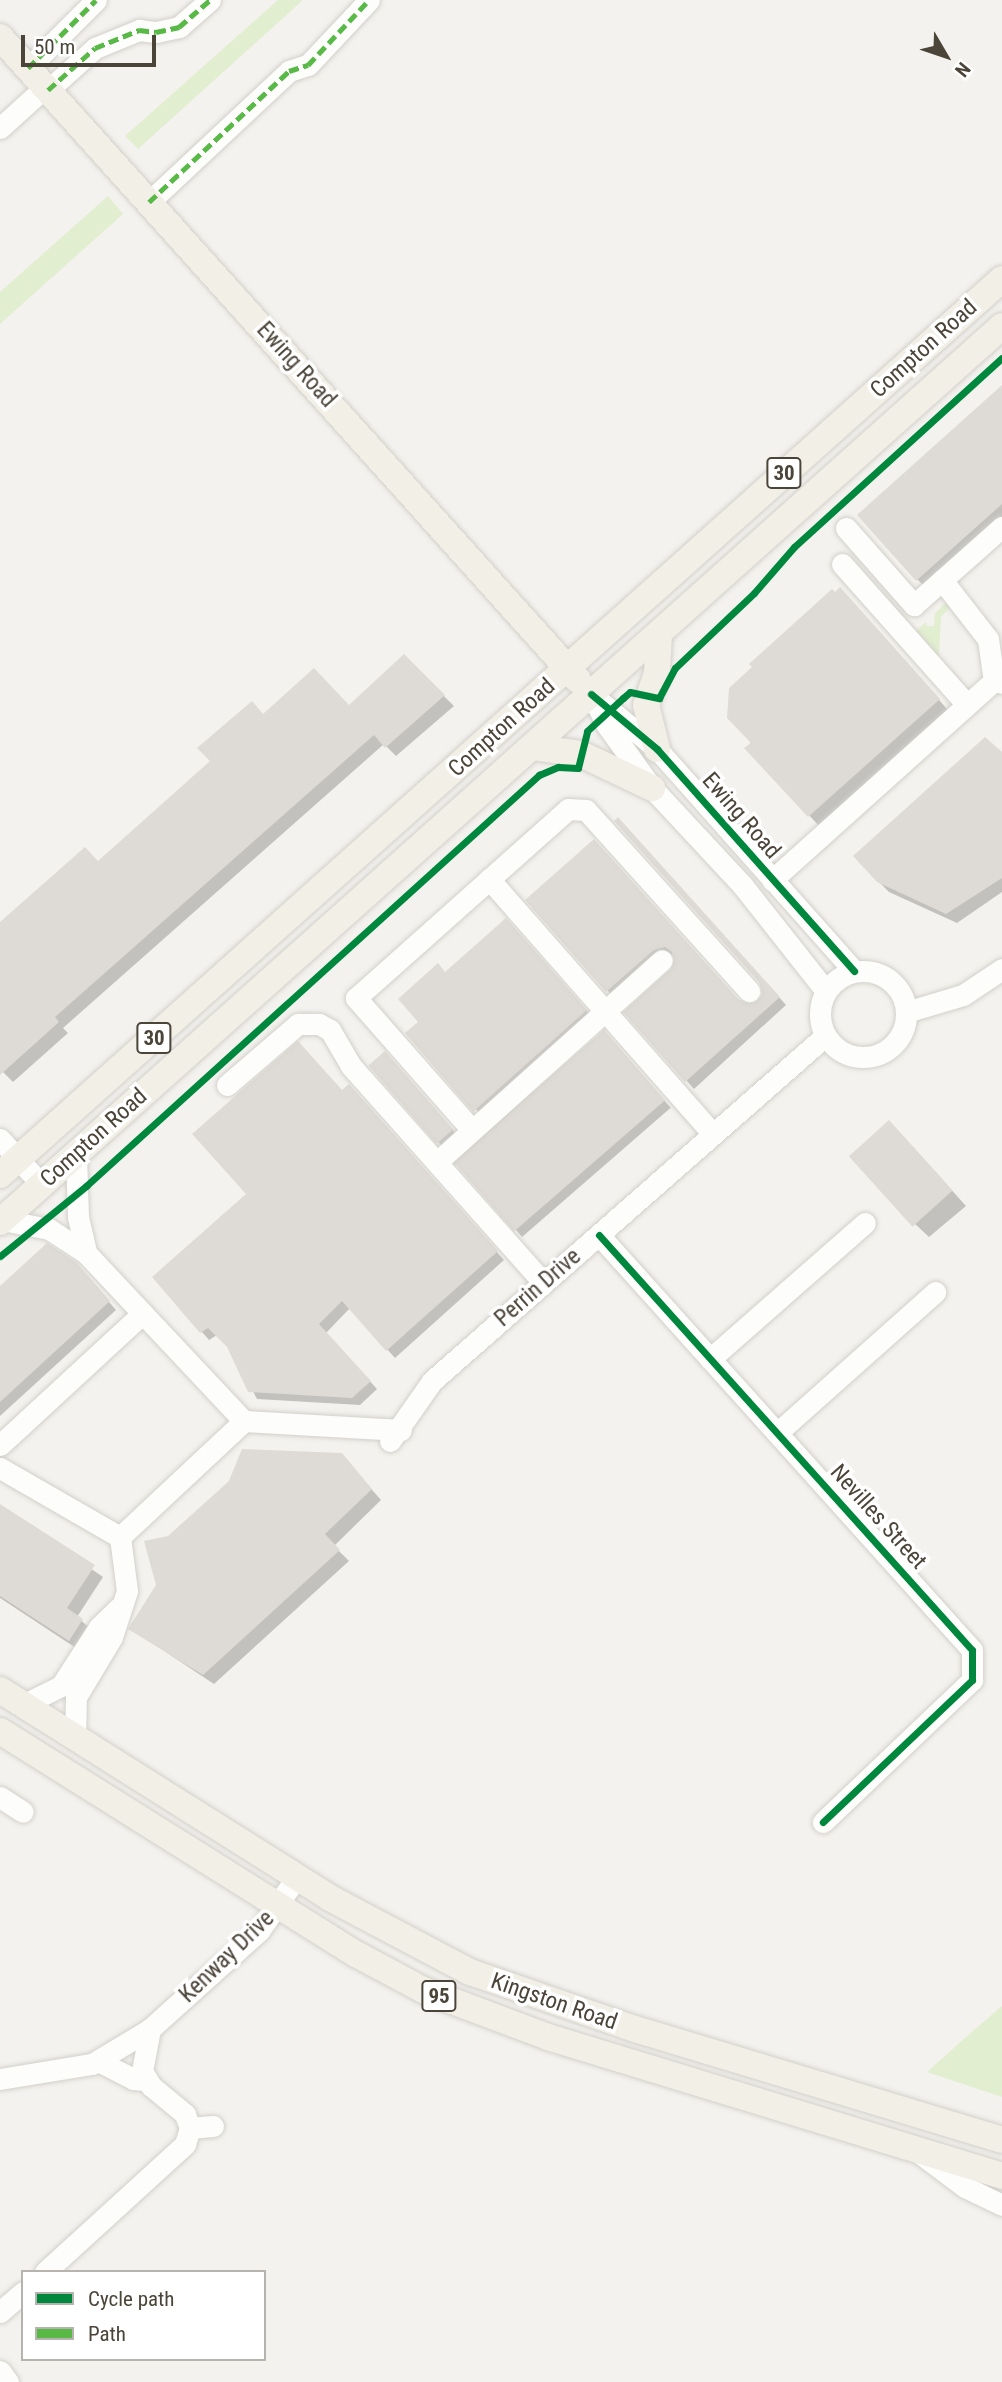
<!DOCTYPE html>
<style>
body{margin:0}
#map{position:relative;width:1002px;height:2382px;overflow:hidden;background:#f4f2ee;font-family:"Roboto Condensed",sans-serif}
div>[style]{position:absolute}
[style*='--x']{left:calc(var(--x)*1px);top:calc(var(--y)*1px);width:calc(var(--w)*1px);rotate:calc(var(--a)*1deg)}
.green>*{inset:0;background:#e1eecf}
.shadow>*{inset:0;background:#0003;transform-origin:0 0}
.building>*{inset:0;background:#dedbd6;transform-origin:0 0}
.roads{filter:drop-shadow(0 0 2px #d2d0cb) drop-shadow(0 0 2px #d2d0cb)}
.minor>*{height:21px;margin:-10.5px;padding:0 10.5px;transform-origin:10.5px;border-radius:10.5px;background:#fdfdfc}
.minor>.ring{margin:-10.5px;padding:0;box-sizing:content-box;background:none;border:21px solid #fdfdfc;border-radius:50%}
.major>*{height:26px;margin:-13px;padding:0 13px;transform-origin:13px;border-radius:13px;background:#f2efe6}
.quiet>*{height:5px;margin-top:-2.5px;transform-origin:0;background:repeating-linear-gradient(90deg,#58b947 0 10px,transparent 0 15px)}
.cycleway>*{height:7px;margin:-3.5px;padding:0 3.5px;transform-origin:3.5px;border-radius:3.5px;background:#00873e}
span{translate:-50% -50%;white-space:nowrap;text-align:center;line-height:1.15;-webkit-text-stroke:7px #fff;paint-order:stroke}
.shield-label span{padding:2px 5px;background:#fff;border:2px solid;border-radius:5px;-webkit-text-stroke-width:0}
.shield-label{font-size:21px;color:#4b4439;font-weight:700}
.street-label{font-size:23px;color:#4b4439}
.legend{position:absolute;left:21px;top:2270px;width:245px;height:91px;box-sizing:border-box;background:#fff;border:2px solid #b7b4b0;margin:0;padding:9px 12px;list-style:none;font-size:21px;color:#4b4439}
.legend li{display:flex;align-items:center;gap:14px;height:35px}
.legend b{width:35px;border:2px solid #b7b4b0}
.north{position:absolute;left:911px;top:21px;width:70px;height:70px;-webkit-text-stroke:5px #fff;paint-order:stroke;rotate:129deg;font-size:19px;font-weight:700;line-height:28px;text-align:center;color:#4b4439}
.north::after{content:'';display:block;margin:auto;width:24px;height:32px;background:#4b4439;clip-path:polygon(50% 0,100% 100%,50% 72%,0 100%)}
.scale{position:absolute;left:21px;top:35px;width:135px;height:32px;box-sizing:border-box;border:4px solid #4b4439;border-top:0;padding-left:9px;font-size:21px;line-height:24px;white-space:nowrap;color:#4b4439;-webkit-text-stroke:5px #fff;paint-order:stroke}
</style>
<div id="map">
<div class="green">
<div style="clip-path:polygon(278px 0,303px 0,138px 149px,125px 136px)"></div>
<div style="clip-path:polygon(108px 196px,123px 214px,0 324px,0 292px)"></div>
<div style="clip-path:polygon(944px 604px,952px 605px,941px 617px,939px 657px,915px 632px,926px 622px,927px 626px,934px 626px,935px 613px)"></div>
<div style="clip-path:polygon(1002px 2006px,1002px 2097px,927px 2072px,974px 2030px)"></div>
</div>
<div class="shadow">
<div style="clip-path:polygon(1002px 387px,1002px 517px,925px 587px,917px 579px)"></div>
<div style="clip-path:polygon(850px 600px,948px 710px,819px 826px,747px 748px)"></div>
<div style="clip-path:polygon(404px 657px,454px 706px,396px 756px,384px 744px,63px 1028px,68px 1033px,13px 1082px,0 1069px,0 925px,99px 863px,264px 716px,349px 707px)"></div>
<div style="clip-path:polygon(1002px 756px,1002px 892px,957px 923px,889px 892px,878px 881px)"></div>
<div style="clip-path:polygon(626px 827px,786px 1005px,694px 1089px,626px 1012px,673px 970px,677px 958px,615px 999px,528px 900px,594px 841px,739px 1002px,758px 1003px,763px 995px,760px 981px)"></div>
<div style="clip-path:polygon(513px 927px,593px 1018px,482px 1118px,420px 1022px,446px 974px)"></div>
<div style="left:611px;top:1039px;width:91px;height:197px;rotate:49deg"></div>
<div style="clip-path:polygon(392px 1061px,460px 1138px,446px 1150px,439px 1143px)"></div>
<div style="clip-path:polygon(342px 1092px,357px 1094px,504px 1260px,395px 1358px,350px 1308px,326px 1333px,377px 1389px,360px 1405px,257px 1399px,229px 1346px,217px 1335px,209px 1340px,154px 1277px,248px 1195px)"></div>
<div style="clip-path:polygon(904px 1137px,966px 1206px,929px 1237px,914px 1223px)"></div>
<div style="clip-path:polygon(83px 1272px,116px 1310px,0 1416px,0 1288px)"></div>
<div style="clip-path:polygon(351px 1466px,381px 1500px,334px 1546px,349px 1561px,214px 1684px,131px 1629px,158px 1586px,168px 1537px,230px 1482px)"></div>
<div style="clip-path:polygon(0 1506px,103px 1577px,77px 1617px,92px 1630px,79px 1650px,0 1598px)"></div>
</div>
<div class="building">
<div style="clip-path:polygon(1002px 385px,1002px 504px,916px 581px,857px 515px)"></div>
<div style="clip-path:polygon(840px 587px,940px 699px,808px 817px,744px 748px,751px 743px,727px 718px,729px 688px,752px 667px,749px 664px,832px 589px,835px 592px)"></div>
<div style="clip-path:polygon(404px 654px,445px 695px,385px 748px,374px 735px,55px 1017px,59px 1022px,0 1075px,0 922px,85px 847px,98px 861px,210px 761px,197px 748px,252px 701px,263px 714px,314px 668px,349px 705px)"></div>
<div style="clip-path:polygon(985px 737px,1002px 752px,1002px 878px,946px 914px,877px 882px,853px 856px)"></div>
<div style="clip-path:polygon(618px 817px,780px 997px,685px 1082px,623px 1012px,671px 969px,672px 952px,665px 947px,654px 950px,606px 992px,525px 900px,594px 839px,739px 1000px,757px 1001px,762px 994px,759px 982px,614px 821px)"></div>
<div style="clip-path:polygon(506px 918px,587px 1010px,473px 1112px,405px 1033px,418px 1022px,398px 999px,438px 963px,445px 972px)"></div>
<div style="left:604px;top:1030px;width:93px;height:200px;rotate:49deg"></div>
<div style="clip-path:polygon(298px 1041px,342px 1090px,349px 1084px,498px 1251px,386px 1351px,342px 1301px,319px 1324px,371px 1381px,352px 1398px,248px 1392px,227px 1347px,208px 1328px,200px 1333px,152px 1277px,246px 1194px,192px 1134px)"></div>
<div style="left:385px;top:1051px;width:104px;height:22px;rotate:49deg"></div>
<div style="left:889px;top:1120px;width:95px;height:54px;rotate:48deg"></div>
<div style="clip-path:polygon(47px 1243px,76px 1262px,110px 1301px,0 1402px,0 1286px)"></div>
<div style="clip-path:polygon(242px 1449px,342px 1453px,372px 1489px,325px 1534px,340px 1550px,203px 1675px,128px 1629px,156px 1585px,144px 1541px,168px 1536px,229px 1481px)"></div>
<div style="clip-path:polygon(0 1504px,95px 1565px,67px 1608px,83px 1619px,69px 1641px,0 1596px)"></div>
</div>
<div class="roads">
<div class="minor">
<div style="--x:28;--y:68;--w:96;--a:-45"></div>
<div style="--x:48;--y:90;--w:63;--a:-41.8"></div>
<div style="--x:95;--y:48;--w:48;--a:-22.2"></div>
<div style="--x:139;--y:30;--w:17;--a:7"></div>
<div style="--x:156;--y:32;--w:24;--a:-12"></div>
<div style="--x:179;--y:27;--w:41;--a:-41.1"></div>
<div style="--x:0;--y:128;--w:61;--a:-42.3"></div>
<div style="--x:149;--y:202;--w:192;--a:-43.1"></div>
<div style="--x:289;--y:71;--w:20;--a:-18"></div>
<div style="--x:308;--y:65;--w:89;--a:-46.8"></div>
<div style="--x:846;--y:528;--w:103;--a:48.6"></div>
<div style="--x:914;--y:605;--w:118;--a:-41.6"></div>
<div style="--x:842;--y:564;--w:188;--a:48.4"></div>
<div style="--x:942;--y:580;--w:75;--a:52.1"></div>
<div style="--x:988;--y:639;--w:34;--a:82"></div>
<div style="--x:993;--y:673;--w:13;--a:48"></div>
<div style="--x:591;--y:694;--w:86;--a:39.8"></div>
<div style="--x:657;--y:749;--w:297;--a:48.4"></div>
<div style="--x:592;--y:695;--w:32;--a:64"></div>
<div style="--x:606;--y:724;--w:79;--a:54.3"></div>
<div style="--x:652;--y:788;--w:134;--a:47.1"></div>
<div style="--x:743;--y:886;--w:134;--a:51.7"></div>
<div style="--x:489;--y:879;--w:339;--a:48.7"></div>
<div style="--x:772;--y:880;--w:302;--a:-41.9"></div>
<div class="ring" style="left:820px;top:971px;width:65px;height:65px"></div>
<div style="--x:906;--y:1012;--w:59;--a:-16.6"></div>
<div style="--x:963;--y:995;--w:47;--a:-33.7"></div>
<div style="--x:227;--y:1085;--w:94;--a:-40.7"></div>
<div style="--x:298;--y:1024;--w:21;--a:0"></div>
<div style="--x:319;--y:1024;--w:13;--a:29"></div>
<div style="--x:330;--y:1030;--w:42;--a:59.7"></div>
<div style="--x:351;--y:1066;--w:290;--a:48.4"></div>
<div style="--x:472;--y:1130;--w:176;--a:-131.3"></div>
<div style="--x:356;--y:998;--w:284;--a:-41.7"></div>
<div style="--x:568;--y:809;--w:18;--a:3"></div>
<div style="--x:586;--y:810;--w:244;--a:48"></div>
<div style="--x:0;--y:1139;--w:62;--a:47.6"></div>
<div style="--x:76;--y:1154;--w:63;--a:88.2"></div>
<div style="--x:78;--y:1217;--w:37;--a:77"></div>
<div style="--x:437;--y:1162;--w:302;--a:-41.9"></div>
<div style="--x:2;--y:1220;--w:48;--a:10.8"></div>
<div style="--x:49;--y:1229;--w:44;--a:33"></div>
<div style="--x:86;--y:1253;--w:231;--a:46.8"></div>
<div style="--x:244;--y:1421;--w:170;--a:136.9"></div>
<div style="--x:599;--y:1235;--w:558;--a:48.05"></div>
<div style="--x:972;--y:1650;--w:30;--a:90"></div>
<div style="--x:972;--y:1680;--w:206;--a:136.4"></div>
<div style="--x:710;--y:1359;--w:206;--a:-41.3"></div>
<div style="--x:244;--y:1421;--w:157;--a:3.3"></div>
<div style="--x:777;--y:1433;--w:212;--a:-41.7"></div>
<div style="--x:390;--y:1441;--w:73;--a:-55"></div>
<div style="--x:432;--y:1381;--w:523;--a:-41.28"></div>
<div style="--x:0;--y:1445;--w:192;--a:-42.7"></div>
<div style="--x:0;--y:1468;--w:138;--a:29.9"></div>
<div style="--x:120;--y:1537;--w:54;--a:82.6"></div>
<div style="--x:127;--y:1591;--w:48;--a:108.1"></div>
<div style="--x:112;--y:1637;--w:70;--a:121"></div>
<div style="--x:76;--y:1697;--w:40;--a:91.4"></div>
<div style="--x:23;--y:1705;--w:42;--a:-26.6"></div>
<div style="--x:61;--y:1686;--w:70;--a:-57.2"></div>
<div style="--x:99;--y:1627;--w:28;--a:-44"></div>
<div style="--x:0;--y:1797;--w:27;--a:33"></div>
<div style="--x:98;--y:2061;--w:39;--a:27"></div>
<div style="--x:133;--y:2079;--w:12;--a:5"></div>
<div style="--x:0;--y:2079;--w:93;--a:-9.3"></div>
<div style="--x:92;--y:2064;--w:68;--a:-31.1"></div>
<div style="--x:150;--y:2029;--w:147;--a:-42"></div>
<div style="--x:259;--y:1931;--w:65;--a:-55.1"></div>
<div style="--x:190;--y:2128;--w:23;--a:-5"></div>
<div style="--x:921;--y:2154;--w:55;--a:36.9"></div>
<div style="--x:965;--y:2187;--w:41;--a:25.9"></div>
<div style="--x:45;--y:2272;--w:190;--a:-42.4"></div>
<div style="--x:185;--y:2144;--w:17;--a:-73"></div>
<div style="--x:190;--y:2128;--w:15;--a:-110"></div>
<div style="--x:185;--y:2114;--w:44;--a:-140.5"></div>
<div style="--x:151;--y:2086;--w:17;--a:-121"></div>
<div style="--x:142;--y:2071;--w:43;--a:-79.2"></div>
<div style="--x:0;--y:2312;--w:30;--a:-41"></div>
<div style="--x:0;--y:2371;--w:14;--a:54"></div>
</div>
<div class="major">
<div style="--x:0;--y:37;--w:865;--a:48.05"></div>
<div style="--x:532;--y:747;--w:49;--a:8.1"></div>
<div style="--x:581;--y:754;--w:79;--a:25.6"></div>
<div style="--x:657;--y:749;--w:45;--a:-104"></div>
<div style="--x:646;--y:705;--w:34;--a:-71"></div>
<div style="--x:657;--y:673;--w:40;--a:-87.1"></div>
<div style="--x:0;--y:1175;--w:1344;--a:-41.8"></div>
<div style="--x:0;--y:1222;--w:1344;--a:-41.8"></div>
<div style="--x:0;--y:1690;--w:390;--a:32.2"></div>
<div style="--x:330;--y:1898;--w:158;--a:27.9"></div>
<div style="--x:470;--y:1972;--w:175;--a:19.1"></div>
<div style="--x:635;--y:2029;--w:383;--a:16.8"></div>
<div style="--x:0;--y:1731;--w:420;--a:32.1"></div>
<div style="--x:356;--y:1954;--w:76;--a:28.2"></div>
<div style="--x:423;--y:1990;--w:134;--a:20.6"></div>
<div style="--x:548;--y:2037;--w:475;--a:17"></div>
</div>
</div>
<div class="quiet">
<div style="--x:28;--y:68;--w:96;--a:-45"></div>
<div style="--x:48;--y:90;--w:63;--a:-41.8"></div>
<div style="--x:95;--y:48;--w:48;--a:-22.2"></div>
<div style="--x:139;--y:30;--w:17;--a:7"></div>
<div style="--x:156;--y:32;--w:24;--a:-12"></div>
<div style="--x:179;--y:27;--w:41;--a:-41.1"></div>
<div style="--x:149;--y:202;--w:192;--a:-43.1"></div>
<div style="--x:289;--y:71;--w:20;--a:-18"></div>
<div style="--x:308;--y:65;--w:89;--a:-46.8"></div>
</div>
<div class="cycleway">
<div style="--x:591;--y:694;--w:86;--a:39.8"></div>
<div style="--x:657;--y:749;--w:297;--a:48.4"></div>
<div style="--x:599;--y:1235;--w:558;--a:48.05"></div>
<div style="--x:972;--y:1650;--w:30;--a:90"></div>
<div style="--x:972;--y:1680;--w:206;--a:136.4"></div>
<div style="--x:0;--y:1256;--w:111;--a:-39.1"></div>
<div style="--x:86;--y:1186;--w:612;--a:-42.22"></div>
<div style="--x:539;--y:775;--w:21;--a:-23"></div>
<div style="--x:558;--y:767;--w:20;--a:3"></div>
<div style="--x:578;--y:768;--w:38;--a:-76"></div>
<div style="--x:587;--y:731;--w:49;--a:-42.5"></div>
<div style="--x:623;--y:698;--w:9;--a:-41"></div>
<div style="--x:630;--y:692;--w:30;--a:12"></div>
<div style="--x:659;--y:698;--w:34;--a:-62"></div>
<div style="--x:675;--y:668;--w:109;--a:-43.5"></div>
<div style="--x:754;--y:593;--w:61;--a:-49"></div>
<div style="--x:794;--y:547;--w:281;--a:-42.3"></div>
</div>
<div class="shield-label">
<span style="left:784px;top:473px">30</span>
<span style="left:154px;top:1038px">30</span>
<span style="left:439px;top:1996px">95</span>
</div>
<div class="street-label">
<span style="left:924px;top:349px;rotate:-42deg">Compton Road</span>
<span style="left:296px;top:365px;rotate:48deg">Ewing Road</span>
<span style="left:502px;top:728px;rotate:-42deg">Compton Road</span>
<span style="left:741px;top:816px;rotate:49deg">Ewing Road</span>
<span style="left:94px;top:1138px;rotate:-42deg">Compton Road</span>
<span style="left:538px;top:1288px;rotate:-41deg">Perrin Drive</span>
<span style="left:878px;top:1517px;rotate:48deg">Nevilles Street</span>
<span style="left:227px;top:1957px;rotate:-44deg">Kenway Drive</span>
<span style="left:554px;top:2002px;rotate:19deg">Kingston Road</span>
</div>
<ul class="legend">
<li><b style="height:9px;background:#00873e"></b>Cycle path</li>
<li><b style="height:9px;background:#58b947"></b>Path</li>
</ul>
<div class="north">N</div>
<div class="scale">50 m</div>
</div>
